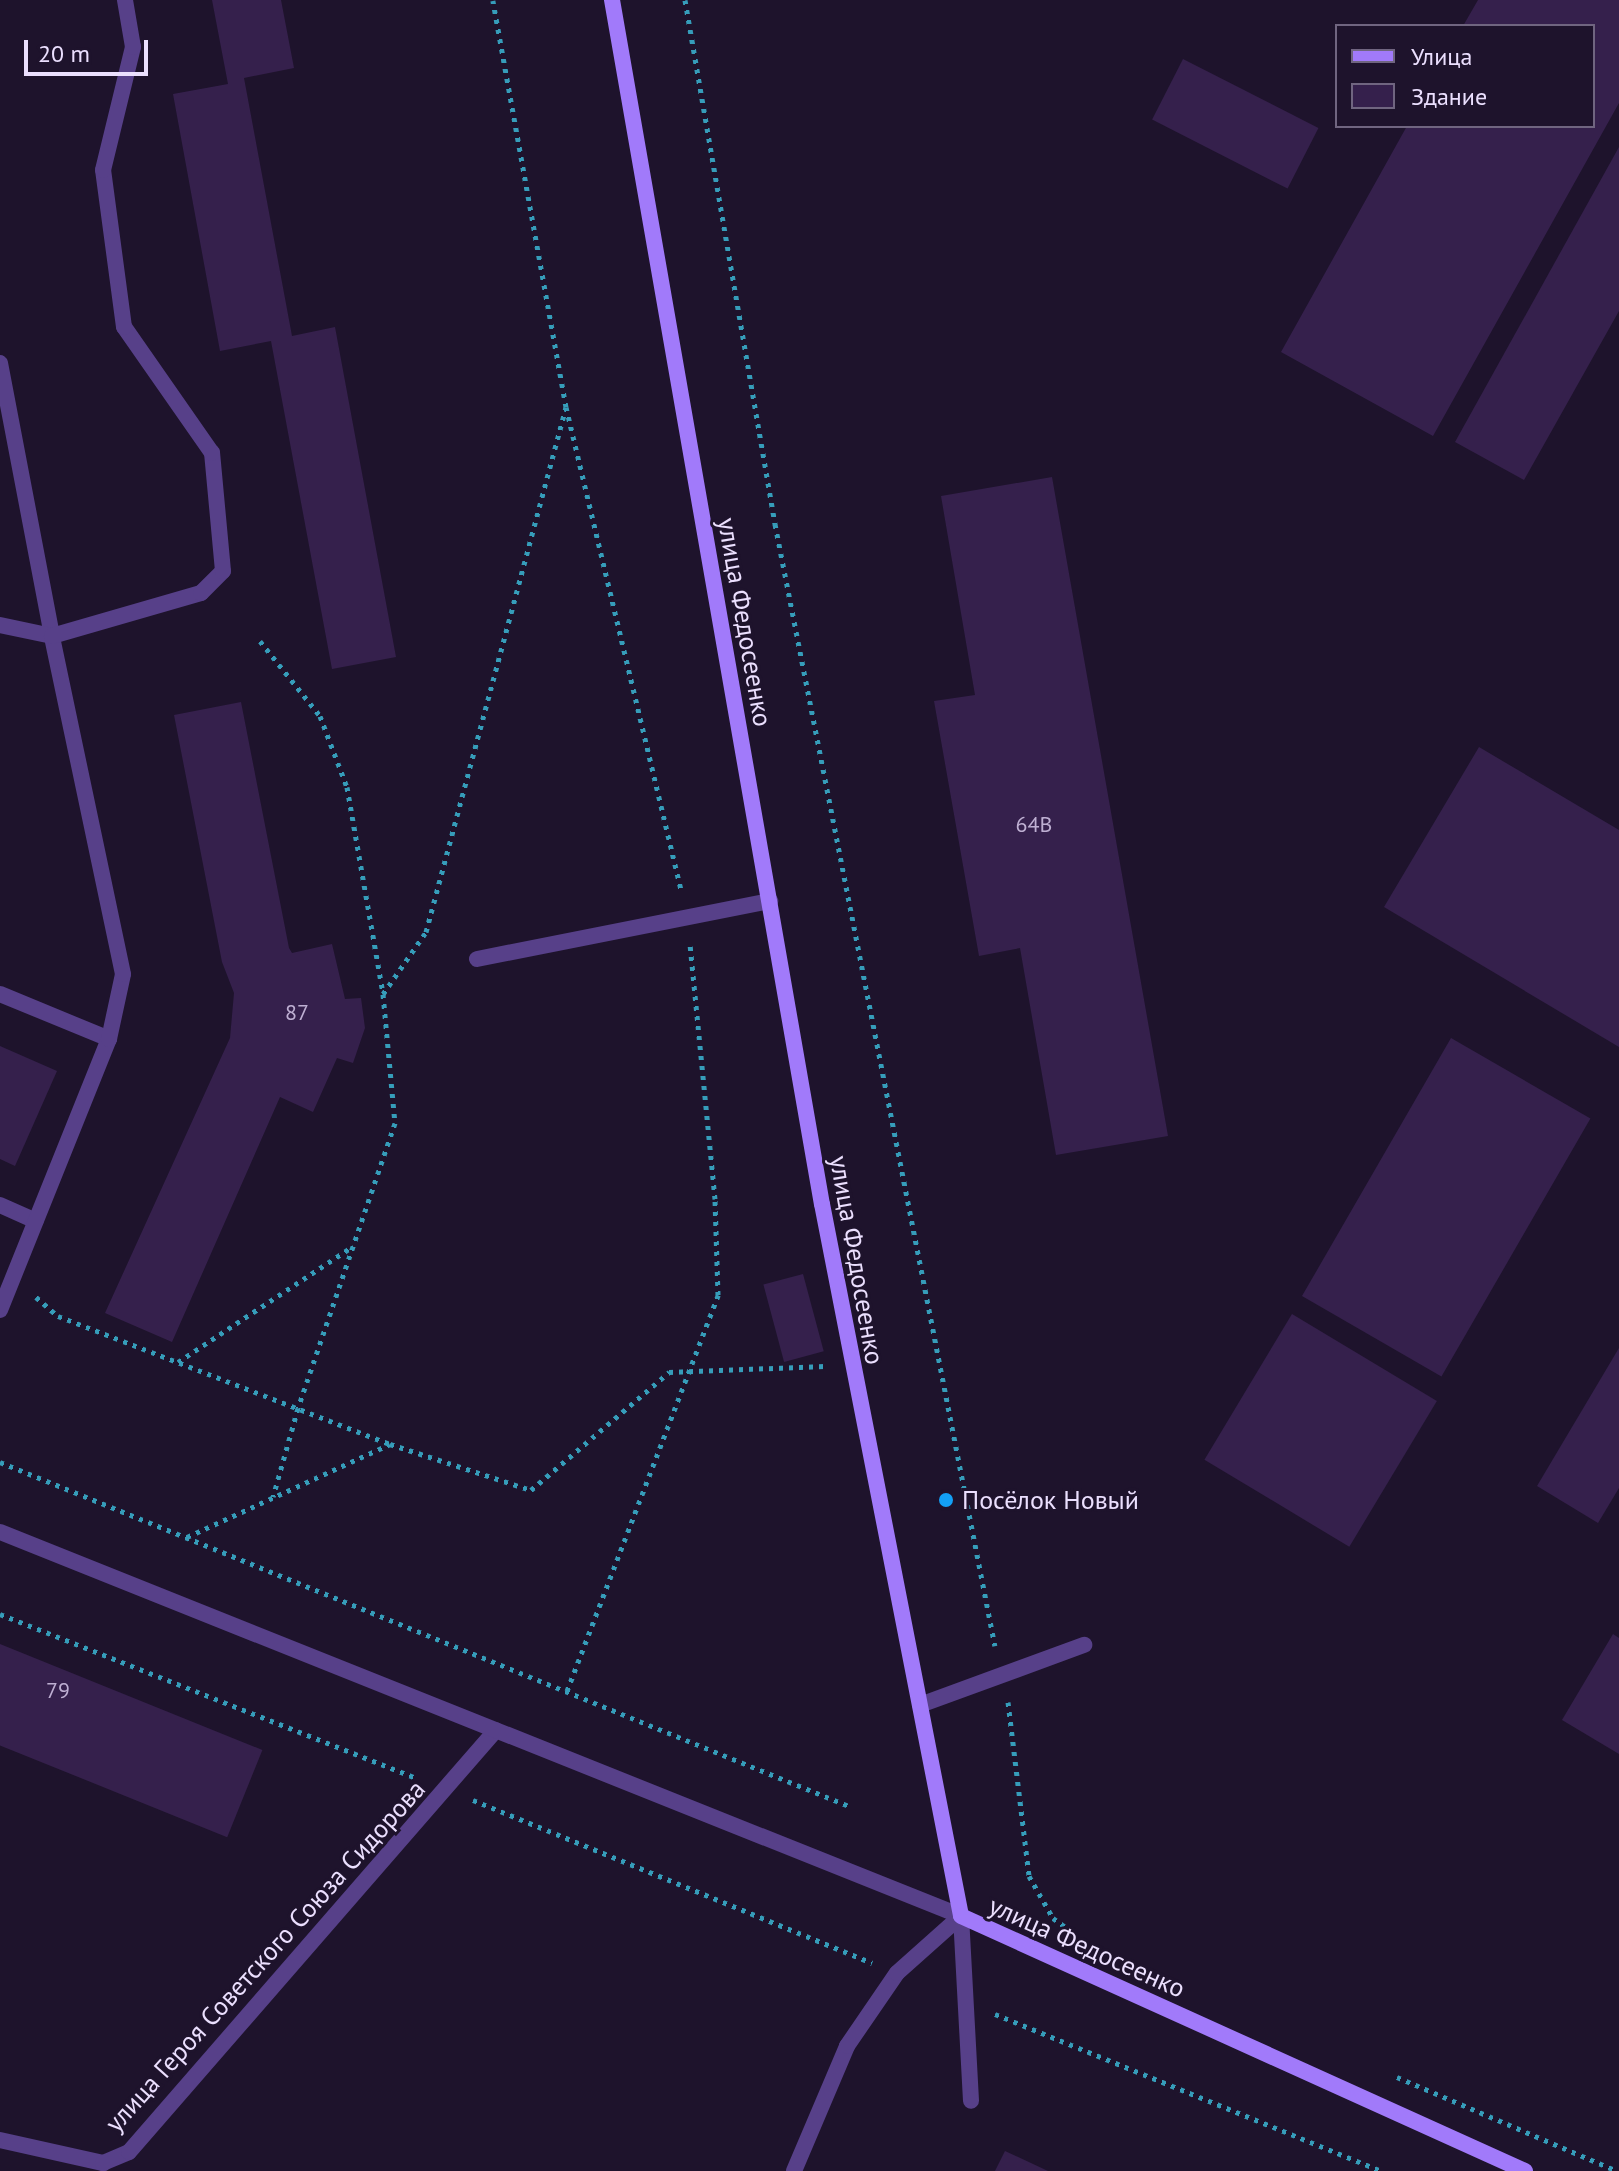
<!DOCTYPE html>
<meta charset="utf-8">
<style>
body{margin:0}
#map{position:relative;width:1619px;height:2171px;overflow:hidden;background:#1e132c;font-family:"PT Sans",sans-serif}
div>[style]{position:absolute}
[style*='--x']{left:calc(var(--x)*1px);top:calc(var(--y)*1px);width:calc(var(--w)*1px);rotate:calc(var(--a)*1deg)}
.building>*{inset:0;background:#35204c;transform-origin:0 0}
.path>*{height:5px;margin-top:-2.5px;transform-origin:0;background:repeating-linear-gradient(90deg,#369dba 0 4px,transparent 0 10px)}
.lane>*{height:16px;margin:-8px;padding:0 8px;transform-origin:8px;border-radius:8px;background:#574089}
.street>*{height:16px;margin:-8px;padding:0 8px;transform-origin:8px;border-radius:8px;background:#574089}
.secondary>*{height:16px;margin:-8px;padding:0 8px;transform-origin:8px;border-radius:8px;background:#a17afa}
.dots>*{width:22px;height:22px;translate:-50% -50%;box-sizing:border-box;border:4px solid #1e132c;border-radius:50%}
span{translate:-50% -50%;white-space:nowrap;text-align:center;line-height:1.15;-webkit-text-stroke:6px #1e132c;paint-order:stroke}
.number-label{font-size:22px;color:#beafd2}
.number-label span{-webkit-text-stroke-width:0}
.street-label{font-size:26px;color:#ebdffe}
.poi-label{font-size:26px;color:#ebdffe}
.left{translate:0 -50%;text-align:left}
.legend{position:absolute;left:1335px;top:24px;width:260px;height:104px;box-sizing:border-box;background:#1e132c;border:2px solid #706580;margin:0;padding:10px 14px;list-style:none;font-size:24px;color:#ebdffe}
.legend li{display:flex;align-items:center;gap:16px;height:40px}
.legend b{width:40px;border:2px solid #706580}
.scale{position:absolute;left:24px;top:40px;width:124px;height:36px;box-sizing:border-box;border:4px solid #ebdffe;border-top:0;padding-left:10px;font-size:24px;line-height:28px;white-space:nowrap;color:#ebdffe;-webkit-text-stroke:6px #1e132c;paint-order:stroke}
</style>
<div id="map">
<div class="building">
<div style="clip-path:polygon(212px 0,281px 0,294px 68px,244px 78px,292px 336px,335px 327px,396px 657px,332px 669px,271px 341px,220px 351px,173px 94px,228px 84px)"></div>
<div style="clip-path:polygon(1478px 0,1619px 0,1619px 103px,1433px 436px,1281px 352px,1407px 126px,1593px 126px,1593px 26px,1463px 26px)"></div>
<div style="left:1183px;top:59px;width:152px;height:68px;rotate:27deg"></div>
<div style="clip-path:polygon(1619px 147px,1619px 311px,1524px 480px,1455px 442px)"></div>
<div style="clip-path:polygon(1052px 477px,1168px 1136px,1056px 1155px,1020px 948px,979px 956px,934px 701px,975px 695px,941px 496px)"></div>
<div style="clip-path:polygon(241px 702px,289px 948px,292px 953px,332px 944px,345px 999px,361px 998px,365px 1028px,353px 1063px,337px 1058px,313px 1112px,280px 1097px,172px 1342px,105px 1313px,230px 1038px,234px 993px,222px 962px,174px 715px)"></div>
<div style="clip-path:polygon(1479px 747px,1619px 830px,1619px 1047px,1384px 907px)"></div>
<div style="left:1451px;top:1038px;width:161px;height:298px;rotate:30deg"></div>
<div style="clip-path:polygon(0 1046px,57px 1071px,15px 1166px,0 1159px)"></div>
<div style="left:803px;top:1274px;width:80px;height:41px;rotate:75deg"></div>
<div style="left:1292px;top:1314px;width:169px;height:170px;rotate:31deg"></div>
<div style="clip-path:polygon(1619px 1348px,1619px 1488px,1598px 1523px,1537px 1486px)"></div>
<div style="clip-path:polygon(1613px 1634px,1619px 1638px,1619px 1754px,1562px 1720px)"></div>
<div style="left:0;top:1644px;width:283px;height:94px;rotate:22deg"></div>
<div style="clip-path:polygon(1005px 2151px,1048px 2171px,995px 2171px)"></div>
</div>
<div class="path">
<div style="--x:685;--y:0;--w:532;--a:80.25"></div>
<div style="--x:775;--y:524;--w:1143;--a:78.91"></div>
<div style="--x:566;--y:407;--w:496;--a:76.6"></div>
<div style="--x:260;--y:641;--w:96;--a:51.3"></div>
<div style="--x:320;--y:716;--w:76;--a:69.2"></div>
<div style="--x:347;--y:787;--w:210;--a:80.1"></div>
<div style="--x:383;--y:994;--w:130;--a:84.7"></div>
<div style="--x:395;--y:1123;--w:301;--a:108.8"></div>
<div style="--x:298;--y:1408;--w:92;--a:105.7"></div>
<div style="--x:383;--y:994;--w:75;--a:-55.3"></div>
<div style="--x:426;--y:932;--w:543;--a:-75.07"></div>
<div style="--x:566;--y:407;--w:413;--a:-100.2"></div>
<div style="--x:36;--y:1297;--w:29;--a:41"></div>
<div style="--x:58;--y:1316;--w:356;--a:21.1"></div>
<div style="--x:178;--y:1362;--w:210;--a:-33.5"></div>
<div style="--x:0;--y:1462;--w:916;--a:22.06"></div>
<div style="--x:187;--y:1537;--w:223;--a:-24.6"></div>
<div style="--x:390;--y:1444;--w:148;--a:18.1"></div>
<div style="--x:531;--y:1490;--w:182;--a:-40.5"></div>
<div style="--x:669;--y:1372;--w:156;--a:-2.2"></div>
<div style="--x:0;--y:1614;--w:447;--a:21.5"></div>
<div style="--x:567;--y:1691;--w:424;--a:-69.1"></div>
<div style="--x:718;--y:1295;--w:96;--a:-91.8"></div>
<div style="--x:715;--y:1199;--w:254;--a:-95.6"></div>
<div style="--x:1008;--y:1702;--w:175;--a:83.1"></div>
<div style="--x:1029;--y:1876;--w:48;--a:60.3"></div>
<div style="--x:1053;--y:1918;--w:22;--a:36"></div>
<div style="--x:473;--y:1800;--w:431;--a:22.2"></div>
<div style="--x:995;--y:2014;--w:418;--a:22.1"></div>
<div style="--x:1397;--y:2077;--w:239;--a:23.1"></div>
</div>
<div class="lane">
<div style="--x:0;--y:363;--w:278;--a:79.2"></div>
<div style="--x:52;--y:636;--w:53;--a:-168.1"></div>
<div style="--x:477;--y:959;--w:299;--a:-11.2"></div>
<div style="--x:0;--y:994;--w:118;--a:22.4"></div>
<div style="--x:0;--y:1205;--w:39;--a:24"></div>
<div style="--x:0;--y:1310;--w:292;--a:-68.1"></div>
<div style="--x:109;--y:1039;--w:66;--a:-77.8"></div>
<div style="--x:123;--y:974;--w:345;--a:-101.9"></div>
<div style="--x:52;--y:636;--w:155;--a:-16.1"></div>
<div style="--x:201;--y:593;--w:31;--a:-45"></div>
<div style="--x:223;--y:571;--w:119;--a:-95.3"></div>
<div style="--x:212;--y:453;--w:154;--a:-124.9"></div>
<div style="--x:124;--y:327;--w:158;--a:-97.6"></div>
<div style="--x:103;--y:170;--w:127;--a:-76.3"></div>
<div style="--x:133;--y:47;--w:48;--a:-99.7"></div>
<div style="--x:920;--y:1705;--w:175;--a:-20.1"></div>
<div style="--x:961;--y:1916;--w:185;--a:86.9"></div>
<div style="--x:0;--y:2140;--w:106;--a:12.6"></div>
<div style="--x:103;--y:2163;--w:28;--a:-23"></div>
<div style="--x:129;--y:2152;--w:559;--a:-48.99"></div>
<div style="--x:794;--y:2171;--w:136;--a:-67"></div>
<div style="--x:847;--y:2046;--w:88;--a:-55.6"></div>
<div style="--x:897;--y:1973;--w:86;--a:-41.7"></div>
</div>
<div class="street">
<div style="--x:0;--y:1532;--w:1035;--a:21.78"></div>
</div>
<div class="secondary">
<div style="--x:612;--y:0;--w:1222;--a:80.11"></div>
<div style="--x:822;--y:1204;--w:725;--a:78.95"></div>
<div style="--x:961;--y:1916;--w:619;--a:24.33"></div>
</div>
<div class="dots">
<div style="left:946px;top:1500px;background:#13a0f6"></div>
</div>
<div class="number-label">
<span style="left:1034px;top:825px">64В</span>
<span style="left:297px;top:1013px">87</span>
<span style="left:58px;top:1691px">79</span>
</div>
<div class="street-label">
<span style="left:745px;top:622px;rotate:80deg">улица Федосеенко</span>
<span style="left:857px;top:1260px;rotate:80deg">улица Федосеенко</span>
<span style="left:1087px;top:1947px;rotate:24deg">улица Федосеенко</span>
<span style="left:265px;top:1956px;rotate:-48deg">улица Героя Советского Союза Сидорова</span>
</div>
<div class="poi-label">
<span class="left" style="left:962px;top:1500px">Посёлок Новый</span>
</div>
<ul class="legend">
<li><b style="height:10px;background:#a17afa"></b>Улица</li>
<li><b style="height:22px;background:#35204c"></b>Здание</li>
</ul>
<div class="scale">20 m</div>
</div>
